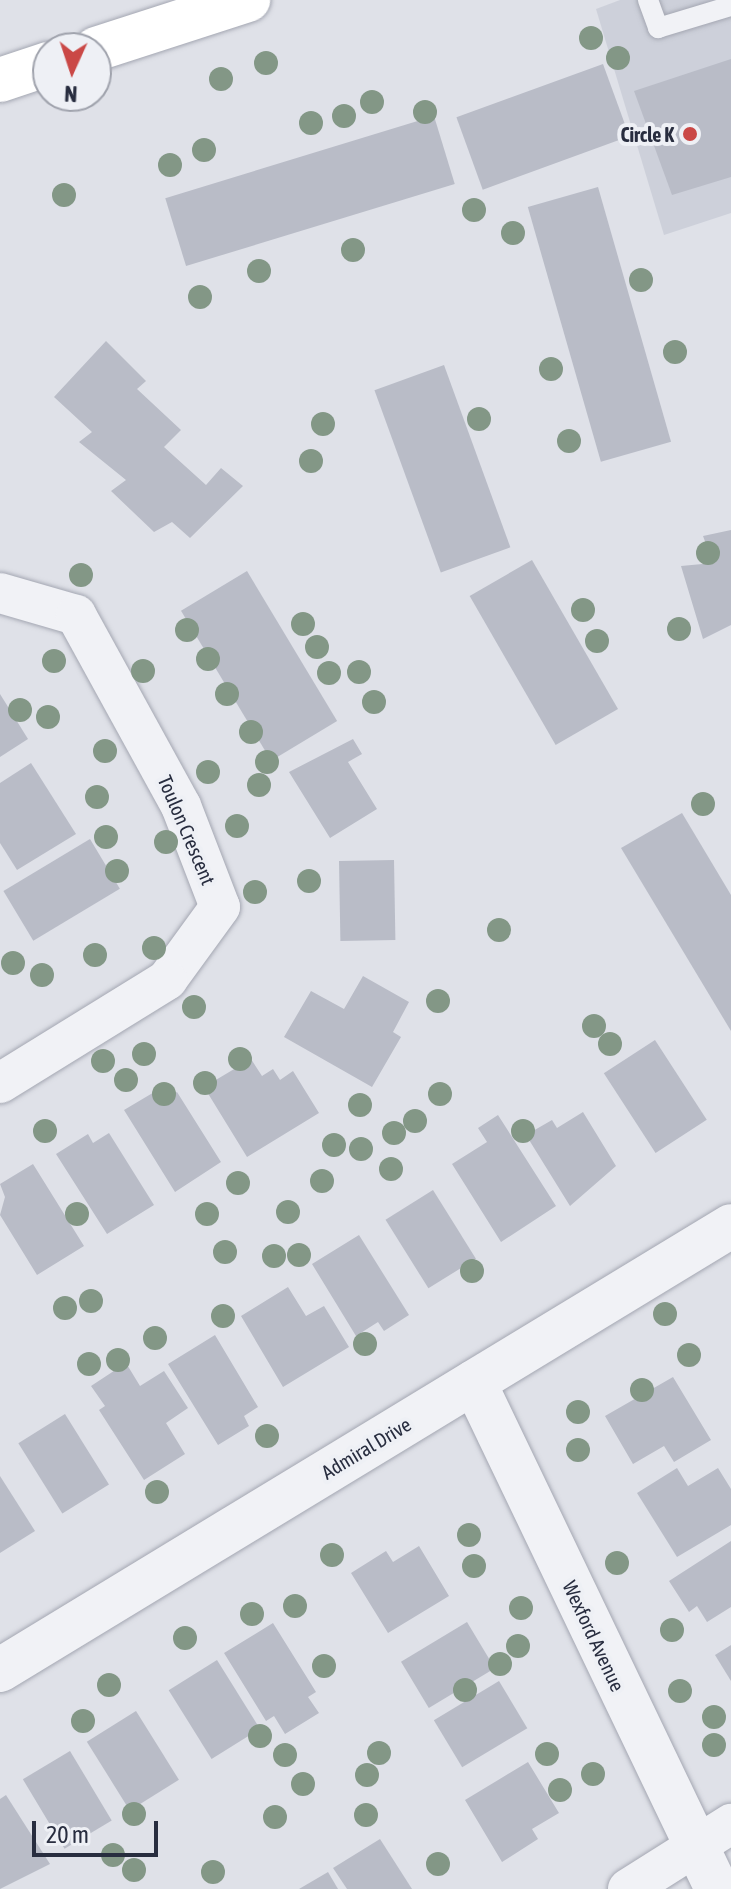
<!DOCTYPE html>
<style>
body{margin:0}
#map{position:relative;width:731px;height:1889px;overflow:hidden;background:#dfe1e8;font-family:"Asap Condensed",sans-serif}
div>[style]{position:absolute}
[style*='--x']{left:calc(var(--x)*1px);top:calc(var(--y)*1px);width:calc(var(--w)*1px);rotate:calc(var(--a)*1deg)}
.built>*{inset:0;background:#cdd0da}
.building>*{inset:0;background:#b9bcc7;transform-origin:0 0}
.roads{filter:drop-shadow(0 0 2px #a4a7b2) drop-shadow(0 0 2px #a4a7b2)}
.service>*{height:20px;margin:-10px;padding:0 10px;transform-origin:10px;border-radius:10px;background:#f1f2f6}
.minor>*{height:40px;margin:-20px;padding:0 20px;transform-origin:20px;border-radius:20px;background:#f1f2f6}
.tertiary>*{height:44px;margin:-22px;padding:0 22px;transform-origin:22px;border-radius:22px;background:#f1f2f6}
.secondary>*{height:44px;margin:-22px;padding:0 22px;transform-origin:22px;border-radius:22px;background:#fff}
.trees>*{width:24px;height:24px;margin:-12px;border-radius:50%;background:#839786}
.dots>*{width:22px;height:22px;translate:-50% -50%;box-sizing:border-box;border:4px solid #eef0f5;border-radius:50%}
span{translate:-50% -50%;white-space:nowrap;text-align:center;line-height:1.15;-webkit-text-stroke:8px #eef0f5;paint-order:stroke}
.poi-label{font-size:20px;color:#282d3f;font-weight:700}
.right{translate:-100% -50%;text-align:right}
.street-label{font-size:20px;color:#282d3f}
.north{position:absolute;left:32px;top:32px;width:80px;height:80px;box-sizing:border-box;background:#eef0f5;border:2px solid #9fa2ac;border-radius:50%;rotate:183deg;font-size:22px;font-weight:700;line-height:32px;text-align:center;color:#282d3f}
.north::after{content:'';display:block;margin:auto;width:28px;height:36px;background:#ca4846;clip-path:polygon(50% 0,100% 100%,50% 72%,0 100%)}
.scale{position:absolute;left:32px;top:1821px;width:126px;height:36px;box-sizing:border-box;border:4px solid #282d3f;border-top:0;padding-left:10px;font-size:24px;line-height:28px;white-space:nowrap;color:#282d3f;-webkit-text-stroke:6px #eef0f5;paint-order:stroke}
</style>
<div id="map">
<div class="built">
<div style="clip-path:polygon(620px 0,731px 0,731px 213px,664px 235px,596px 9px)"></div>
</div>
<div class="building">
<div style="clip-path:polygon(731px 59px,731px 177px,672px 195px,634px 91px)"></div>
<div style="left:603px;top:64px;width:77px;height:156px;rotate:70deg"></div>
<div style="left:434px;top:116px;width:71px;height:281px;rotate:73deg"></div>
<div style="left:598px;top:187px;width:265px;height:73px;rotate:74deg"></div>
<div style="clip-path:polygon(106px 341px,146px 381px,137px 389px,181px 430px,164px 447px,206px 485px,221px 468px,243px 486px,190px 538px,172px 522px,154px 532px,111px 491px,126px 480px,79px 442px,92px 432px,54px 397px)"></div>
<div style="left:444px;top:365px;width:194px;height:74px;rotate:70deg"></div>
<div style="clip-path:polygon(731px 530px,731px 625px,703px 639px,681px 566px,713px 563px,703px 536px)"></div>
<div style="left:532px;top:560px;width:172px;height:72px;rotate:60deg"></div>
<div style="left:247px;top:571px;width:175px;height:77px;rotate:59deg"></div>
<div style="clip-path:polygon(0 694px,28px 739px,0 757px)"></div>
<div style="clip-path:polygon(353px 739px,362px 754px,348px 762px,377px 809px,330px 838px,289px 772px)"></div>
<div style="clip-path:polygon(31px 763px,76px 834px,17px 870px,0 843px,0 783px)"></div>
<div style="clip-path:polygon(682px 813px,731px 895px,731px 1031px,621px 848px)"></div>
<div style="left:90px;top:839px;width:58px;height:101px;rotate:59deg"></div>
<div style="left:394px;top:860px;width:80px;height:55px;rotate:89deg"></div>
<div style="clip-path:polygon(363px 976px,409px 1002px,393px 1032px,401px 1037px,372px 1087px,284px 1037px,311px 991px,344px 1009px)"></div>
<div style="left:655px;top:1040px;width:95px;height:61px;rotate:57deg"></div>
<div style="clip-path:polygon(251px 1059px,262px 1076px,273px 1069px,280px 1080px,293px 1071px,319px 1113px,247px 1157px,204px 1087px)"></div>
<div style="clip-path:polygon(156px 1091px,162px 1101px,177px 1092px,221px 1162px,175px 1192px,124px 1110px)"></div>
<div style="clip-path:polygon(583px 1112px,616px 1166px,570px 1206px,526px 1135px,552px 1120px,557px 1128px)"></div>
<div style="clip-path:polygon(498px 1115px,556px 1206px,501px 1242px,452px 1164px,487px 1142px,478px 1128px)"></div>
<div style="clip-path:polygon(109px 1133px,154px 1205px,107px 1234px,56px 1154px,88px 1134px,93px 1143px)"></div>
<div style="clip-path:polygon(33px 1164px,84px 1246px,37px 1275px,0 1215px,5px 1197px,0 1184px)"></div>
<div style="left:433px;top:1190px;width:81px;height:56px;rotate:58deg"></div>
<div style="clip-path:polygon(359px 1235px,409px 1315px,384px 1331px,378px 1322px,356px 1336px,312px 1264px)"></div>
<div style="clip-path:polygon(288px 1287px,306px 1316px,324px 1306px,349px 1347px,283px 1387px,241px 1316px)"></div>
<div style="clip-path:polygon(215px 1335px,258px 1407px,244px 1416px,249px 1426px,218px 1445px,168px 1364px)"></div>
<div style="clip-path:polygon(126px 1363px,140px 1386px,164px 1371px,188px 1408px,166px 1423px,185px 1454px,144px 1480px,99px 1410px,105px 1406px,91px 1386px)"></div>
<div style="clip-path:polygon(673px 1377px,711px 1440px,674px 1462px,664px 1446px,633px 1464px,605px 1416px)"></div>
<div style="left:65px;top:1414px;width:83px;height:55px;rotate:58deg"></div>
<div style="clip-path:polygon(677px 1468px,688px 1486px,718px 1468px,731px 1489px,731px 1525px,677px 1557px,637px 1493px)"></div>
<div style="clip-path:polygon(0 1476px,35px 1531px,0 1553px)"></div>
<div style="clip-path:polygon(731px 1541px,731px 1607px,707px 1622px,697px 1606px,689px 1612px,669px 1581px)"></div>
<div style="clip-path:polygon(419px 1546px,449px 1596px,388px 1633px,351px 1573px,386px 1551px,393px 1562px)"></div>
<div style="left:467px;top:1622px;width:54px;height:77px;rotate:59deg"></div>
<div style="clip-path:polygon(273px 1623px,316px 1692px,308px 1697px,319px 1713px,285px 1734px,274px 1716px,266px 1721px,224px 1653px)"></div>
<div style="clip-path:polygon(731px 1645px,731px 1681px,715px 1655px)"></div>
<div style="left:217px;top:1660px;width:81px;height:57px;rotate:58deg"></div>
<div style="left:499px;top:1681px;width:55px;height:76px;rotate:59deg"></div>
<div style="left:136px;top:1711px;width:81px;height:58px;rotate:58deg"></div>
<div style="left:70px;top:1751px;width:81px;height:55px;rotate:59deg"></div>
<div style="clip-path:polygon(528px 1762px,559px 1813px,532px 1829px,538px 1839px,502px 1862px,465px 1800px)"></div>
<div style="clip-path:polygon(6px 1795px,50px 1864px,0 1889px,0 1799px)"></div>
<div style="clip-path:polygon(380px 1839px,412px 1889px,347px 1889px,333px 1868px)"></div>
<div style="clip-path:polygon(328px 1872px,338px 1889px,299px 1889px)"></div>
</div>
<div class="roads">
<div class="service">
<div style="--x:648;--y:0;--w:30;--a:70"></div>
<div style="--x:658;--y:28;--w:76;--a:-16.8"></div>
</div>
<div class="minor">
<div style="--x:0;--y:593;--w:79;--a:16.1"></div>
<div style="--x:76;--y:615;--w:218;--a:61.2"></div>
<div style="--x:181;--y:806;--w:108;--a:68.9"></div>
<div style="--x:220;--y:907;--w:90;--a:126"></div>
<div style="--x:167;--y:980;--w:196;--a:148.3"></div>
<div style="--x:628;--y:1889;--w:122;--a:-32.3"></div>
</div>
<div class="tertiary">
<div style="--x:474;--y:1382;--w:562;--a:64.39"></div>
<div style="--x:0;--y:1670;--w:855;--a:-31.27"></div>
</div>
<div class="secondary">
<div style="--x:96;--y:49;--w:160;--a:-17.9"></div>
<div style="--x:0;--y:80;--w:51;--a:-18.4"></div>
</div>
</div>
<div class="trees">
<div style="left:591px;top:38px"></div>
<div style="left:618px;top:58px"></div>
<div style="left:266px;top:63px"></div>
<div style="left:221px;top:79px"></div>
<div style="left:372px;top:102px"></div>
<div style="left:425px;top:112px"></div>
<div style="left:344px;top:116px"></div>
<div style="left:311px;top:123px"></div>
<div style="left:204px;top:150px"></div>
<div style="left:170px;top:165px"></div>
<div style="left:64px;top:195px"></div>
<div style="left:474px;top:210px"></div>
<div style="left:513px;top:233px"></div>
<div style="left:353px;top:250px"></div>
<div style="left:259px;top:271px"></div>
<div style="left:641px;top:280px"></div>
<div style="left:200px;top:297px"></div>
<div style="left:675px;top:352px"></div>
<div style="left:551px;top:369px"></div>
<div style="left:479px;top:419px"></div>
<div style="left:323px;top:424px"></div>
<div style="left:569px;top:441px"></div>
<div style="left:311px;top:461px"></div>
<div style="left:708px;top:553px"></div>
<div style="left:81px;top:575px"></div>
<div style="left:583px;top:610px"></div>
<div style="left:303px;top:624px"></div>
<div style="left:679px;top:629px"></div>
<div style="left:187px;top:630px"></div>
<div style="left:597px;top:641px"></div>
<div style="left:317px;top:647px"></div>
<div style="left:208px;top:659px"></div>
<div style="left:54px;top:661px"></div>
<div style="left:143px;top:671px"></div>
<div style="left:359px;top:672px"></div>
<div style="left:329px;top:673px"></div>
<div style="left:227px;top:694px"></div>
<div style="left:374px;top:702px"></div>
<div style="left:20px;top:710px"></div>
<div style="left:48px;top:717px"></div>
<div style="left:251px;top:732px"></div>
<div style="left:105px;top:751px"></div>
<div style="left:267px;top:762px"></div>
<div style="left:208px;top:772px"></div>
<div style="left:259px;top:785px"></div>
<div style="left:97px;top:797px"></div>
<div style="left:703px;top:804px"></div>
<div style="left:237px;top:826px"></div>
<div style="left:106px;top:837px"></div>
<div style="left:166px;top:842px"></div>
<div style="left:117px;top:871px"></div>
<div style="left:309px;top:881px"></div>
<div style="left:255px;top:892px"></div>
<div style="left:499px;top:930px"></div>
<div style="left:154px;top:948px"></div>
<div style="left:95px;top:955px"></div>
<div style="left:13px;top:963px"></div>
<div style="left:42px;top:975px"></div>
<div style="left:438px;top:1001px"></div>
<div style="left:194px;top:1007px"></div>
<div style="left:594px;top:1026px"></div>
<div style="left:610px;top:1044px"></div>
<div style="left:144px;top:1054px"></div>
<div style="left:240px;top:1059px"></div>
<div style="left:103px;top:1061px"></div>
<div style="left:126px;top:1080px"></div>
<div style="left:205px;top:1083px"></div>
<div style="left:164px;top:1094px"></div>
<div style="left:440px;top:1094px"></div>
<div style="left:360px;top:1105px"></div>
<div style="left:415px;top:1121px"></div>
<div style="left:45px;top:1131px"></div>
<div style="left:523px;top:1131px"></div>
<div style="left:394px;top:1133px"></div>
<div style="left:334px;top:1145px"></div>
<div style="left:361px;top:1149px"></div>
<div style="left:391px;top:1169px"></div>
<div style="left:322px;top:1181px"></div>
<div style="left:238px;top:1183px"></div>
<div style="left:288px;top:1212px"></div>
<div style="left:77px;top:1214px"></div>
<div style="left:207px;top:1214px"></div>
<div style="left:225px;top:1252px"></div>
<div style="left:299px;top:1255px"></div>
<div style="left:274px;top:1256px"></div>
<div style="left:472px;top:1271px"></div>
<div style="left:91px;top:1301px"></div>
<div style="left:65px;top:1308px"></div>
<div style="left:665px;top:1314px"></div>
<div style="left:223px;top:1316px"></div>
<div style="left:155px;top:1338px"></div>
<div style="left:365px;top:1344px"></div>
<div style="left:689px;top:1355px"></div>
<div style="left:118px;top:1360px"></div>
<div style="left:89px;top:1364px"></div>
<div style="left:642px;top:1390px"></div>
<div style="left:578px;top:1412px"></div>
<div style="left:267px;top:1436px"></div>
<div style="left:578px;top:1450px"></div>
<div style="left:157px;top:1492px"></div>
<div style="left:469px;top:1535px"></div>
<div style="left:332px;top:1555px"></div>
<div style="left:617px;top:1563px"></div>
<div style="left:474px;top:1566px"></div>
<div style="left:295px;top:1606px"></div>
<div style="left:521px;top:1608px"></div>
<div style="left:252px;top:1614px"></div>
<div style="left:672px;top:1630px"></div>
<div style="left:185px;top:1638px"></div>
<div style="left:518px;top:1646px"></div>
<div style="left:500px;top:1664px"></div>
<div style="left:324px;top:1666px"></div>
<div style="left:109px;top:1685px"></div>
<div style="left:465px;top:1690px"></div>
<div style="left:680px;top:1691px"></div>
<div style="left:714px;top:1717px"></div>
<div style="left:83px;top:1721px"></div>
<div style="left:260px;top:1736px"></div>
<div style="left:714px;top:1745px"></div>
<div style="left:379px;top:1753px"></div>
<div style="left:547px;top:1754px"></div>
<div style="left:285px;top:1755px"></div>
<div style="left:593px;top:1774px"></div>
<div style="left:367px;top:1775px"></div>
<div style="left:303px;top:1784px"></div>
<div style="left:560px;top:1790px"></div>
<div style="left:134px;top:1814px"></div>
<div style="left:366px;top:1815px"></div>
<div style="left:275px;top:1817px"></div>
<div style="left:113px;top:1855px"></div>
<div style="left:438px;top:1864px"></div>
<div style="left:134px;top:1870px"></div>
<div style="left:213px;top:1872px"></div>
</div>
<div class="dots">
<div style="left:690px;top:134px;background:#ca4846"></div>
</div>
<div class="poi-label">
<span class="right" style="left:674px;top:134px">Circle K</span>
</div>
<div class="street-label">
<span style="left:187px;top:830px;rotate:67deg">Toulon Crescent</span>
<span style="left:366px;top:1448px;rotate:-31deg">Admiral Drive</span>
<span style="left:594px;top:1636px;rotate:65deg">Wexford Avenue</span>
</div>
<div class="north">N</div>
<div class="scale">20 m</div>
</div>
